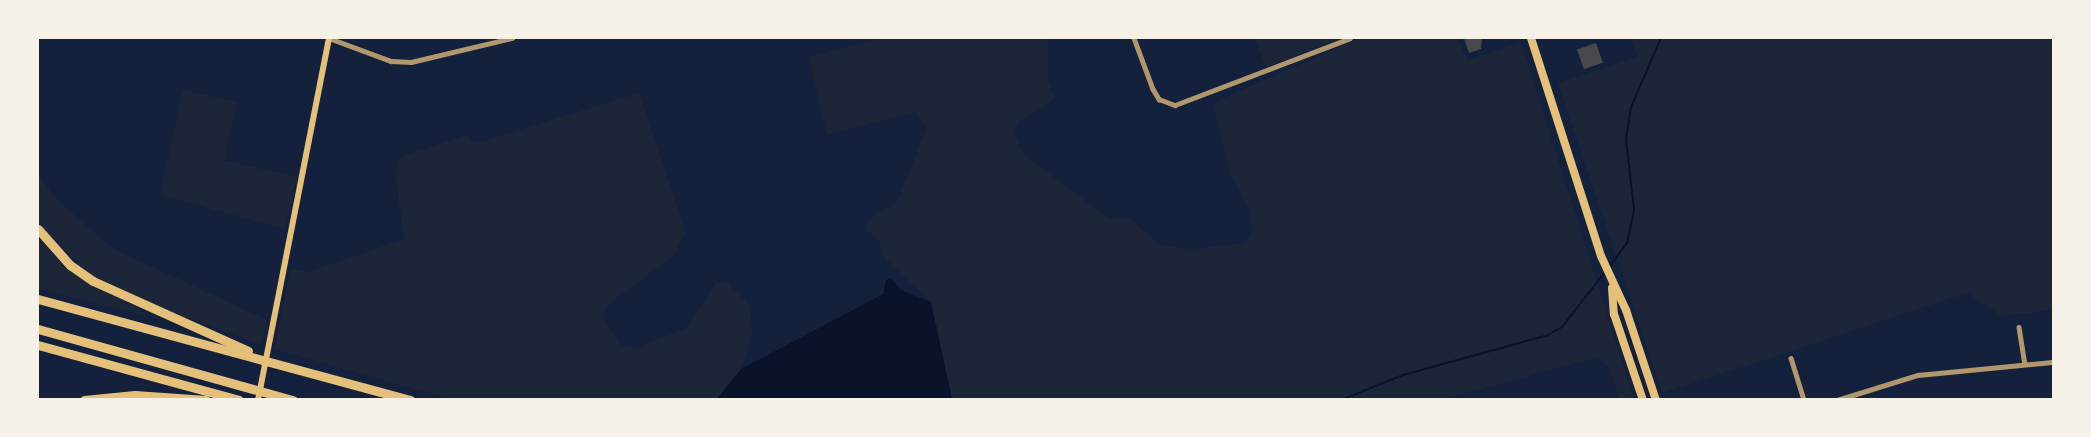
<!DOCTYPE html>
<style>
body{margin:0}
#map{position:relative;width:2091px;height:437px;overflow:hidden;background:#14213d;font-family:Inter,sans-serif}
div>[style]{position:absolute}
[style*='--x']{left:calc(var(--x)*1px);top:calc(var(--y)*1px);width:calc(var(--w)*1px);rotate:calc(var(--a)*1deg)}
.green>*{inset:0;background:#1d2539}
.water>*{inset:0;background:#0b132b}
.stream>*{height:2px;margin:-1px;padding:0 1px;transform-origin:1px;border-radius:1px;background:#0b132b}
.building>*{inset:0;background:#48494c;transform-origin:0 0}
.minor>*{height:4.5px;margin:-2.25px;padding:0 2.25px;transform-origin:2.25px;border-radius:2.25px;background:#b1986c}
.secondary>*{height:6px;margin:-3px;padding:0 3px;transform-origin:3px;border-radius:3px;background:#e5c07b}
.primary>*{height:8px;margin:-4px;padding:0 4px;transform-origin:4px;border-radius:4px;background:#e5c07b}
.motorway>*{height:9px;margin:-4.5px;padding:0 4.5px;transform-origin:4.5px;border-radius:4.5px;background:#e5c07b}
span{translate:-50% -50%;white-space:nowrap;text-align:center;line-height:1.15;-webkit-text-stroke:4px #f6f1e7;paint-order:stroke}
.frame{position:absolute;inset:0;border:39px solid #f6f1e7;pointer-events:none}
</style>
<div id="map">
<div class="green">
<div style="clip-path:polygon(881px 38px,1048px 38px,1048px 81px,1055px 98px,1019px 122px,1014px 131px,1023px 154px,1110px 219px,1130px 218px,1158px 244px,1191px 249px,1246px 243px,1253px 230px,1248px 205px,1231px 176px,1214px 109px,1217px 101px,1360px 38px,1458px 38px,1467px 60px,1521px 43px,1634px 399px,1619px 399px,1610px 369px,1598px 357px,1444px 399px,952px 399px,931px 302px,884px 257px,879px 241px,866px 229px,867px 221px,897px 202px,927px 127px,916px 112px,827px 135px,809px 57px)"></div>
<div style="clip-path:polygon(1255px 38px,1339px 38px,1266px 67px)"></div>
<div style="clip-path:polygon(1631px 38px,2053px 38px,2053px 310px,2002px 316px,1967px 293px,1663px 393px,1558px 83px,1637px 57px)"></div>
<div style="clip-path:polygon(183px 90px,237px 102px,224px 160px,297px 177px,285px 229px,160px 195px)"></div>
<div style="clip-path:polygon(639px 93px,686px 232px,674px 255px,606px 306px,603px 317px,621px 345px,635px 348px,687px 328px,716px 283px,727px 282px,750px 306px,752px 333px,741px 369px,717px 400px,450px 399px,274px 349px,291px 269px,309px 272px,404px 239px,396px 179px,399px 157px,467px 135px,474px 144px)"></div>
<div style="clip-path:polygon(38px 173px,55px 198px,112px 248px,267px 320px,262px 345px,145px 303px,95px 278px,38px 224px)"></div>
<div style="clip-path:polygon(38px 235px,83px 279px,151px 317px,38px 288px)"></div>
</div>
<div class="water">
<div style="clip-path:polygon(890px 278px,901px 290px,931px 302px,952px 399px,717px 399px,741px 369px,883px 294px,886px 280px)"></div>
</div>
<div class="stream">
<div style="--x:1610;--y:266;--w:29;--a:-54"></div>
<div style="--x:1627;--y:243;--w:34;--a:-78"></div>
<div style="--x:1634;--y:210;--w:71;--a:-96.4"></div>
<div style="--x:1626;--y:139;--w:32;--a:-81"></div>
<div style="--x:1631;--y:107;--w:75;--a:-66.5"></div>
<div style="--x:1341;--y:400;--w:67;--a:-22"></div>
<div style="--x:1403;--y:375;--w:150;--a:-15.4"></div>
<div style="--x:1548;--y:335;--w:16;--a:-30"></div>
<div style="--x:1562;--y:327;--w:70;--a:-52"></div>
</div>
<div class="building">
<div style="clip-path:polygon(1464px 38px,1482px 38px,1481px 49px,1469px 53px)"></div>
<div style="left:1596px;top:43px;width:21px;height:20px;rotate:71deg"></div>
</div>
<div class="minor">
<div style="--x:329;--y:38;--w:66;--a:20.4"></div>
<div style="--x:391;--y:61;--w:20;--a:3"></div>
<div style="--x:411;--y:62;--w:104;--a:-13.4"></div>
<div style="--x:1134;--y:38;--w:54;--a:69.6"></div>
<div style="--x:1153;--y:89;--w:12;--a:59"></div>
<div style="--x:1159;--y:99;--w:17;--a:21"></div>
<div style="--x:1175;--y:105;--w:187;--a:-20.9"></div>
<div style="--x:2019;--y:327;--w:37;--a:81"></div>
<div style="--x:1791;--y:358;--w:44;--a:72.8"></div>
<div style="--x:1837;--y:400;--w:85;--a:-17.2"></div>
<div style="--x:1918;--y:375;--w:137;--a:-5.5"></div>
</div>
<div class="secondary">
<div style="--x:258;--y:400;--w:369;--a:-78.9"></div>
</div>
<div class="primary">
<div style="--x:1531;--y:38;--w:229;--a:72.2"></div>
<div style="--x:1601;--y:256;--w:60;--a:65.2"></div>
<div style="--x:1626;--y:310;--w:95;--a:71.6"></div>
<div style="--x:1612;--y:288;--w:26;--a:86"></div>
<div style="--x:1614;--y:314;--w:91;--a:71.4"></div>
</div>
<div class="motorway">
<div style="--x:38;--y:229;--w:48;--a:48.4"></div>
<div style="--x:70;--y:265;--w:28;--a:35"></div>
<div style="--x:93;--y:281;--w:170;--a:24.3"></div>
<div style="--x:38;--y:299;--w:386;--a:15.2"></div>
<div style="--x:38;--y:329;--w:265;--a:15.6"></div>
<div style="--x:38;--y:345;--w:208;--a:15.3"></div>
<div style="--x:84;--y:400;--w:51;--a:-5.6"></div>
<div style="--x:135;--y:395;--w:71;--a:4"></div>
</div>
<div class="frame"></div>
</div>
